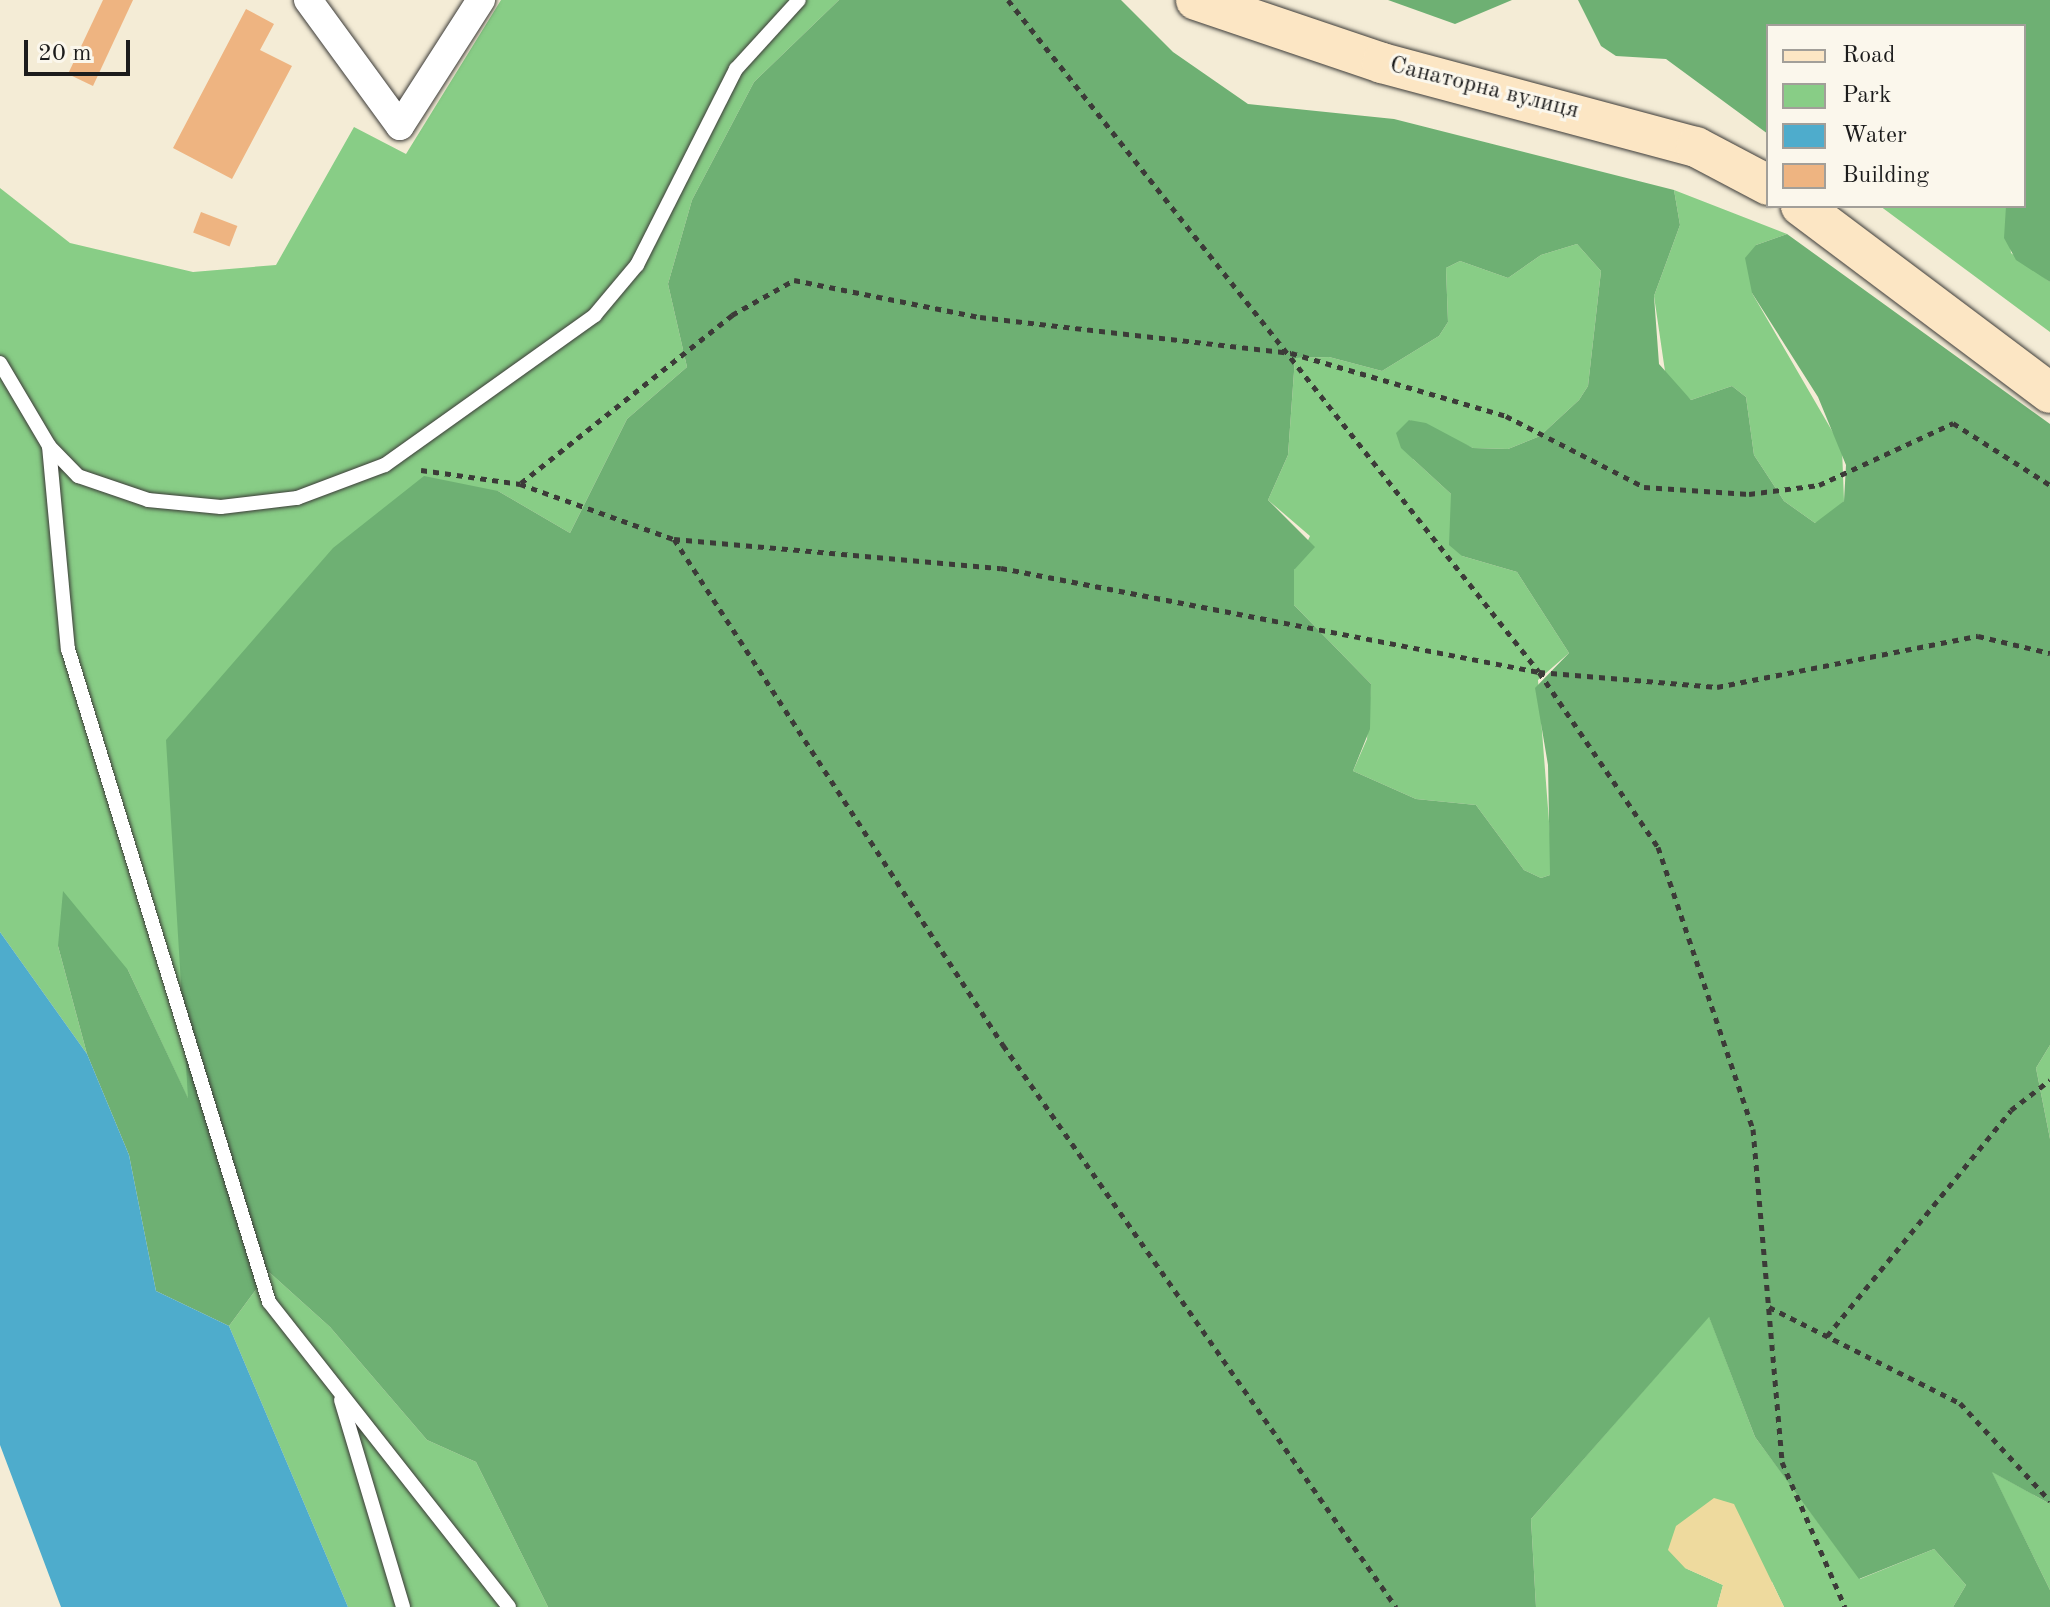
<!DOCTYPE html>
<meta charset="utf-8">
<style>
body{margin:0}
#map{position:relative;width:2050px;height:1607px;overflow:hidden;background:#f4ecd6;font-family:"Old Standard TT",serif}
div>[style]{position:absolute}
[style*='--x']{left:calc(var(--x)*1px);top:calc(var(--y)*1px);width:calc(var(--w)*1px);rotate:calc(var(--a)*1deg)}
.green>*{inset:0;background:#88cd86}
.forest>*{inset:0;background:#6eb073}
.sand>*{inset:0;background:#eeda9e}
.water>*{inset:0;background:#4eaccc}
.building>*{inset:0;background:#eeb481;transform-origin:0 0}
.path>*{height:5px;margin-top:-2.5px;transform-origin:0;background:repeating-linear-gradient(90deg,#3c3b38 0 6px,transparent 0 12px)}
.roads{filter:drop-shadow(0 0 2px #3c3b38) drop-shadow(0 0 2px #3c3b38)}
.service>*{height:14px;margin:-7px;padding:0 7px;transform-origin:7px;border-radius:7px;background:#fff}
.minor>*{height:28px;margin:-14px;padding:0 14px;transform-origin:14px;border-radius:14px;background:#fff}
.secondary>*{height:40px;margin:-20px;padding:0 20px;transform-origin:20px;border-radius:20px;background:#fce6c4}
span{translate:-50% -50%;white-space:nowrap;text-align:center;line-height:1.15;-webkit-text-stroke:6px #fbf7ec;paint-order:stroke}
.street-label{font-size:24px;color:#1c1c1c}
.legend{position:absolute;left:1766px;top:24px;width:260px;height:184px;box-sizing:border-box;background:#fbf7ec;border:2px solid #a29f99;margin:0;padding:10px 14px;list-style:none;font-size:24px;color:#1c1c1c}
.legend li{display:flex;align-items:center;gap:16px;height:40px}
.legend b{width:40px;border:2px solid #a29f99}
.scale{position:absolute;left:24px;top:40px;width:106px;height:36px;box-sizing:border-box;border:4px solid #1c1c1c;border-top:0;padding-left:10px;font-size:24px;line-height:28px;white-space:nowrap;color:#1c1c1c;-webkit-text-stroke:6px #fbf7ec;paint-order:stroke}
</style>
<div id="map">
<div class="green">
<div style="clip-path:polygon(501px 0,839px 0,754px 82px,692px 200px,668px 284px,687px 367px,627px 419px,570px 533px,498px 491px,189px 1101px,128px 970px,58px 946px,87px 1054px,0 932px,0 188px,70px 243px,193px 272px,276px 265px,354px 127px,406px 154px)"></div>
<div style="clip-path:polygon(1674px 190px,1787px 234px,1756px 245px,1752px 293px,1842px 448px,1844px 501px,1831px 517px,1815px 523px,1784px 501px,1754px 455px,1746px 397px,1732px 386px,1691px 400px,1666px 378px,1654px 296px,1680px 225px)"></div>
<div style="clip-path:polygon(1880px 206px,2006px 206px,2011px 253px,2050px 282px,2050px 332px)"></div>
<div style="clip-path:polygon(1577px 244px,1601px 271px,1588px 386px,1579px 400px,1540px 436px,1508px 449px,1473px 448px,1409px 420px,1413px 459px,1451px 494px,1462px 556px,1517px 572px,1569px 653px,1538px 680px,1551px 847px,1550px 875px,1541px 878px,1524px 870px,1476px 805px,1416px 799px,1353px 771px,1367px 739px,1371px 684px,1294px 605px,1294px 570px,1310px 536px,1268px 500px,1288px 455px,1295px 358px,1329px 357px,1382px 371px,1439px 336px,1448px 322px,1446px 268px,1460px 261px,1508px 278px,1541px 255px)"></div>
<div style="clip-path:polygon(2050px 1045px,2050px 1139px,2036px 1068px)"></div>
<div style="clip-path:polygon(269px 1272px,330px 1327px,427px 1440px,476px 1462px,548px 1607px,348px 1607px,229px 1326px)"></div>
<div style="clip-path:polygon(1709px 1316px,1755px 1437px,1860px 1579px,1934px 1549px,1966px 1585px,1953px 1607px,1784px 1607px,1772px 1582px,1685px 1568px,1723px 1585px,1717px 1607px,1536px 1607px,1531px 1519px)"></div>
<div style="clip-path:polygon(1991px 1471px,2050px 1504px,2050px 1590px)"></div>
</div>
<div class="forest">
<div style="clip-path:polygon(evenodd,839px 0,1121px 0,1173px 52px,1248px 104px,1394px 119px,1674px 190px,1680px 225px,1654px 296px,1659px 364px,1691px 400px,1732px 386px,1746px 397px,1754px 455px,1784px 501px,1815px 523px,1844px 501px,1846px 465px,1818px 397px,1752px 293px,1745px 258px,1756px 245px,1787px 234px,2050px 424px,2050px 1045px,2036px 1068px,2050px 1139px,2050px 1504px,1992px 1472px,2050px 1590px,2050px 1607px,1953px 1607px,1966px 1585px,1934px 1549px,1859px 1579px,1755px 1437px,1709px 1317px,1531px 1519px,1536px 1607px,548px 1607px,476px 1462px,427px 1440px,330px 1327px,269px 1272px,229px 1326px,156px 1291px,129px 1155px,87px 1054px,58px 946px,63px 891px,128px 970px,188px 1098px,166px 740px,333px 548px,424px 476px,498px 491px,570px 533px,627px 419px,687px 367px,668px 284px,692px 200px,754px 82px,839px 0,1577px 244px,1601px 271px,1588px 386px,1579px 400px,1540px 436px,1508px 449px,1473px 448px,1426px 423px,1409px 420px,1396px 433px,1401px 448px,1451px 494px,1449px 545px,1462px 556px,1517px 572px,1569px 653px,1535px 688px,1548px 765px,1550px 875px,1541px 878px,1524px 870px,1476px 805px,1416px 799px,1353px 771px,1370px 729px,1371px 684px,1294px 605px,1294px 570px,1315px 547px,1268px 500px,1288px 455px,1295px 358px,1329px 357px,1382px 371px,1439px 336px,1448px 322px,1446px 268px,1460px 261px,1508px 278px,1541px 255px,1577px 244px)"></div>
<div style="clip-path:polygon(1388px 0,1512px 0,1455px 24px)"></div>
<div style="clip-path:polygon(1578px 0,2050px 0,2050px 282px,2016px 260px,2004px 238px,2006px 206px,2024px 206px,2024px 26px,1768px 26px,1768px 134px,1666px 59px,1616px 56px,1601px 46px)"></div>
</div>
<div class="sand">
<div style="clip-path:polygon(1714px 1498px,1734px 1504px,1784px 1607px,1717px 1607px,1723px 1585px,1685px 1568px,1668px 1550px,1676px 1526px)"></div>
</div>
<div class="water">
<div style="clip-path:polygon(0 932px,87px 1054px,129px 1155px,156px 1291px,229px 1326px,348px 1607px,61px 1607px,0 1445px)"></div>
</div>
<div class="building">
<div style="clip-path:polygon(103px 0,133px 0,93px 86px,68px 74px)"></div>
<div style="clip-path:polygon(246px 9px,274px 24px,260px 50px,292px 66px,232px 179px,173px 148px)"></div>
<div style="left:201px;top:212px;width:39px;height:22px;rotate:21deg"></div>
</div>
<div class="path">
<div style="--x:1008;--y:0;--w:856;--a:51.68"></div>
<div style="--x:1539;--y:672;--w:212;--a:55.8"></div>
<div style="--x:1658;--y:847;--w:298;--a:71.4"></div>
<div style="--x:1753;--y:1129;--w:334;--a:85"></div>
<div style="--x:1782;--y:1462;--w:158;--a:66.5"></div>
<div style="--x:421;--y:470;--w:100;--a:8"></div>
<div style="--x:520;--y:484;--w:164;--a:19.7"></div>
<div style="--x:674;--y:539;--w:328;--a:5.1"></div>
<div style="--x:1001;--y:568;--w:548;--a:10.94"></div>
<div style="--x:1539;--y:672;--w:179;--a:4.8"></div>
<div style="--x:1717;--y:687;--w:266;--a:-11.1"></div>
<div style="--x:1978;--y:636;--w:74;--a:13.3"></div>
<div style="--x:521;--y:483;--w:270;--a:-38.5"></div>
<div style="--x:732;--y:315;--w:71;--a:-29.4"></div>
<div style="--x:794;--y:280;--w:190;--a:11.3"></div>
<div style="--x:980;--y:317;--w:313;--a:6.6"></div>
<div style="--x:1291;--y:353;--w:224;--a:16.3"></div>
<div style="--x:1506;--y:416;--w:155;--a:27.2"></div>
<div style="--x:1644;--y:487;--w:105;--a:3.8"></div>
<div style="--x:1749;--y:494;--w:71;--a:-7.3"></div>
<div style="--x:1819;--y:485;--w:148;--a:-24.8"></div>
<div style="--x:1953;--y:423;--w:115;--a:32.6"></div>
<div style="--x:674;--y:539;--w:604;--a:56.97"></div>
<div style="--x:1003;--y:1045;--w:686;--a:55.04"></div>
<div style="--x:1769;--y:1307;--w:214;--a:26.7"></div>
<div style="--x:1960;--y:1403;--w:133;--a:47.4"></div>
<div style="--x:1827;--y:1336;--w:291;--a:-50.8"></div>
<div style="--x:2011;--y:1110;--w:49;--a:-37.6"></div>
</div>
<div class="roads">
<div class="service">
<div style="--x:0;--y:363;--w:96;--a:59.4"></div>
<div style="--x:49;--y:446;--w:42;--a:46"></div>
<div style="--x:78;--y:476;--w:74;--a:18.9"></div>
<div style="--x:148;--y:500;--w:73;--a:5.5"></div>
<div style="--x:221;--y:507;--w:77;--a:-6.8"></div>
<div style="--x:297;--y:498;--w:94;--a:-20.6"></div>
<div style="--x:385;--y:465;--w:258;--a:-35.5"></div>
<div style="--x:595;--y:315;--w:65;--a:-50"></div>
<div style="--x:637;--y:265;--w:220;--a:-63.2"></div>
<div style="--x:736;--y:69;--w:93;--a:-47.6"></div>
<div style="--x:49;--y:446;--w:204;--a:84.7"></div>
<div style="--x:68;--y:649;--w:683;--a:72.89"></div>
<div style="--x:269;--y:1302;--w:388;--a:51.8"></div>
<div style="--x:341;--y:1400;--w:216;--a:73.3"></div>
</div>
<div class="minor">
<div style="--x:308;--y:0;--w:156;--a:53.9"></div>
<div style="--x:400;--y:126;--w:150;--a:-57.3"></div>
</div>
<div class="secondary">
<div style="--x:1196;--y:0;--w:196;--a:18.7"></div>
<div style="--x:1382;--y:63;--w:325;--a:15"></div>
<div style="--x:1696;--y:147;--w:81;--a:27.8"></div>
<div style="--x:1801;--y:206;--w:311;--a:36.9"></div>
</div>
</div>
<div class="street-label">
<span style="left:1484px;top:89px;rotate:14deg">Санаторна вулиця</span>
</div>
<ul class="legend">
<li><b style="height:10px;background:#fce6c4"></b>Road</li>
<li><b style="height:22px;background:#88cd86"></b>Park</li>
<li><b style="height:22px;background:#4eaccc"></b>Water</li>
<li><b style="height:22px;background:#eeb481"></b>Building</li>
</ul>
<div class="scale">20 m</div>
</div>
